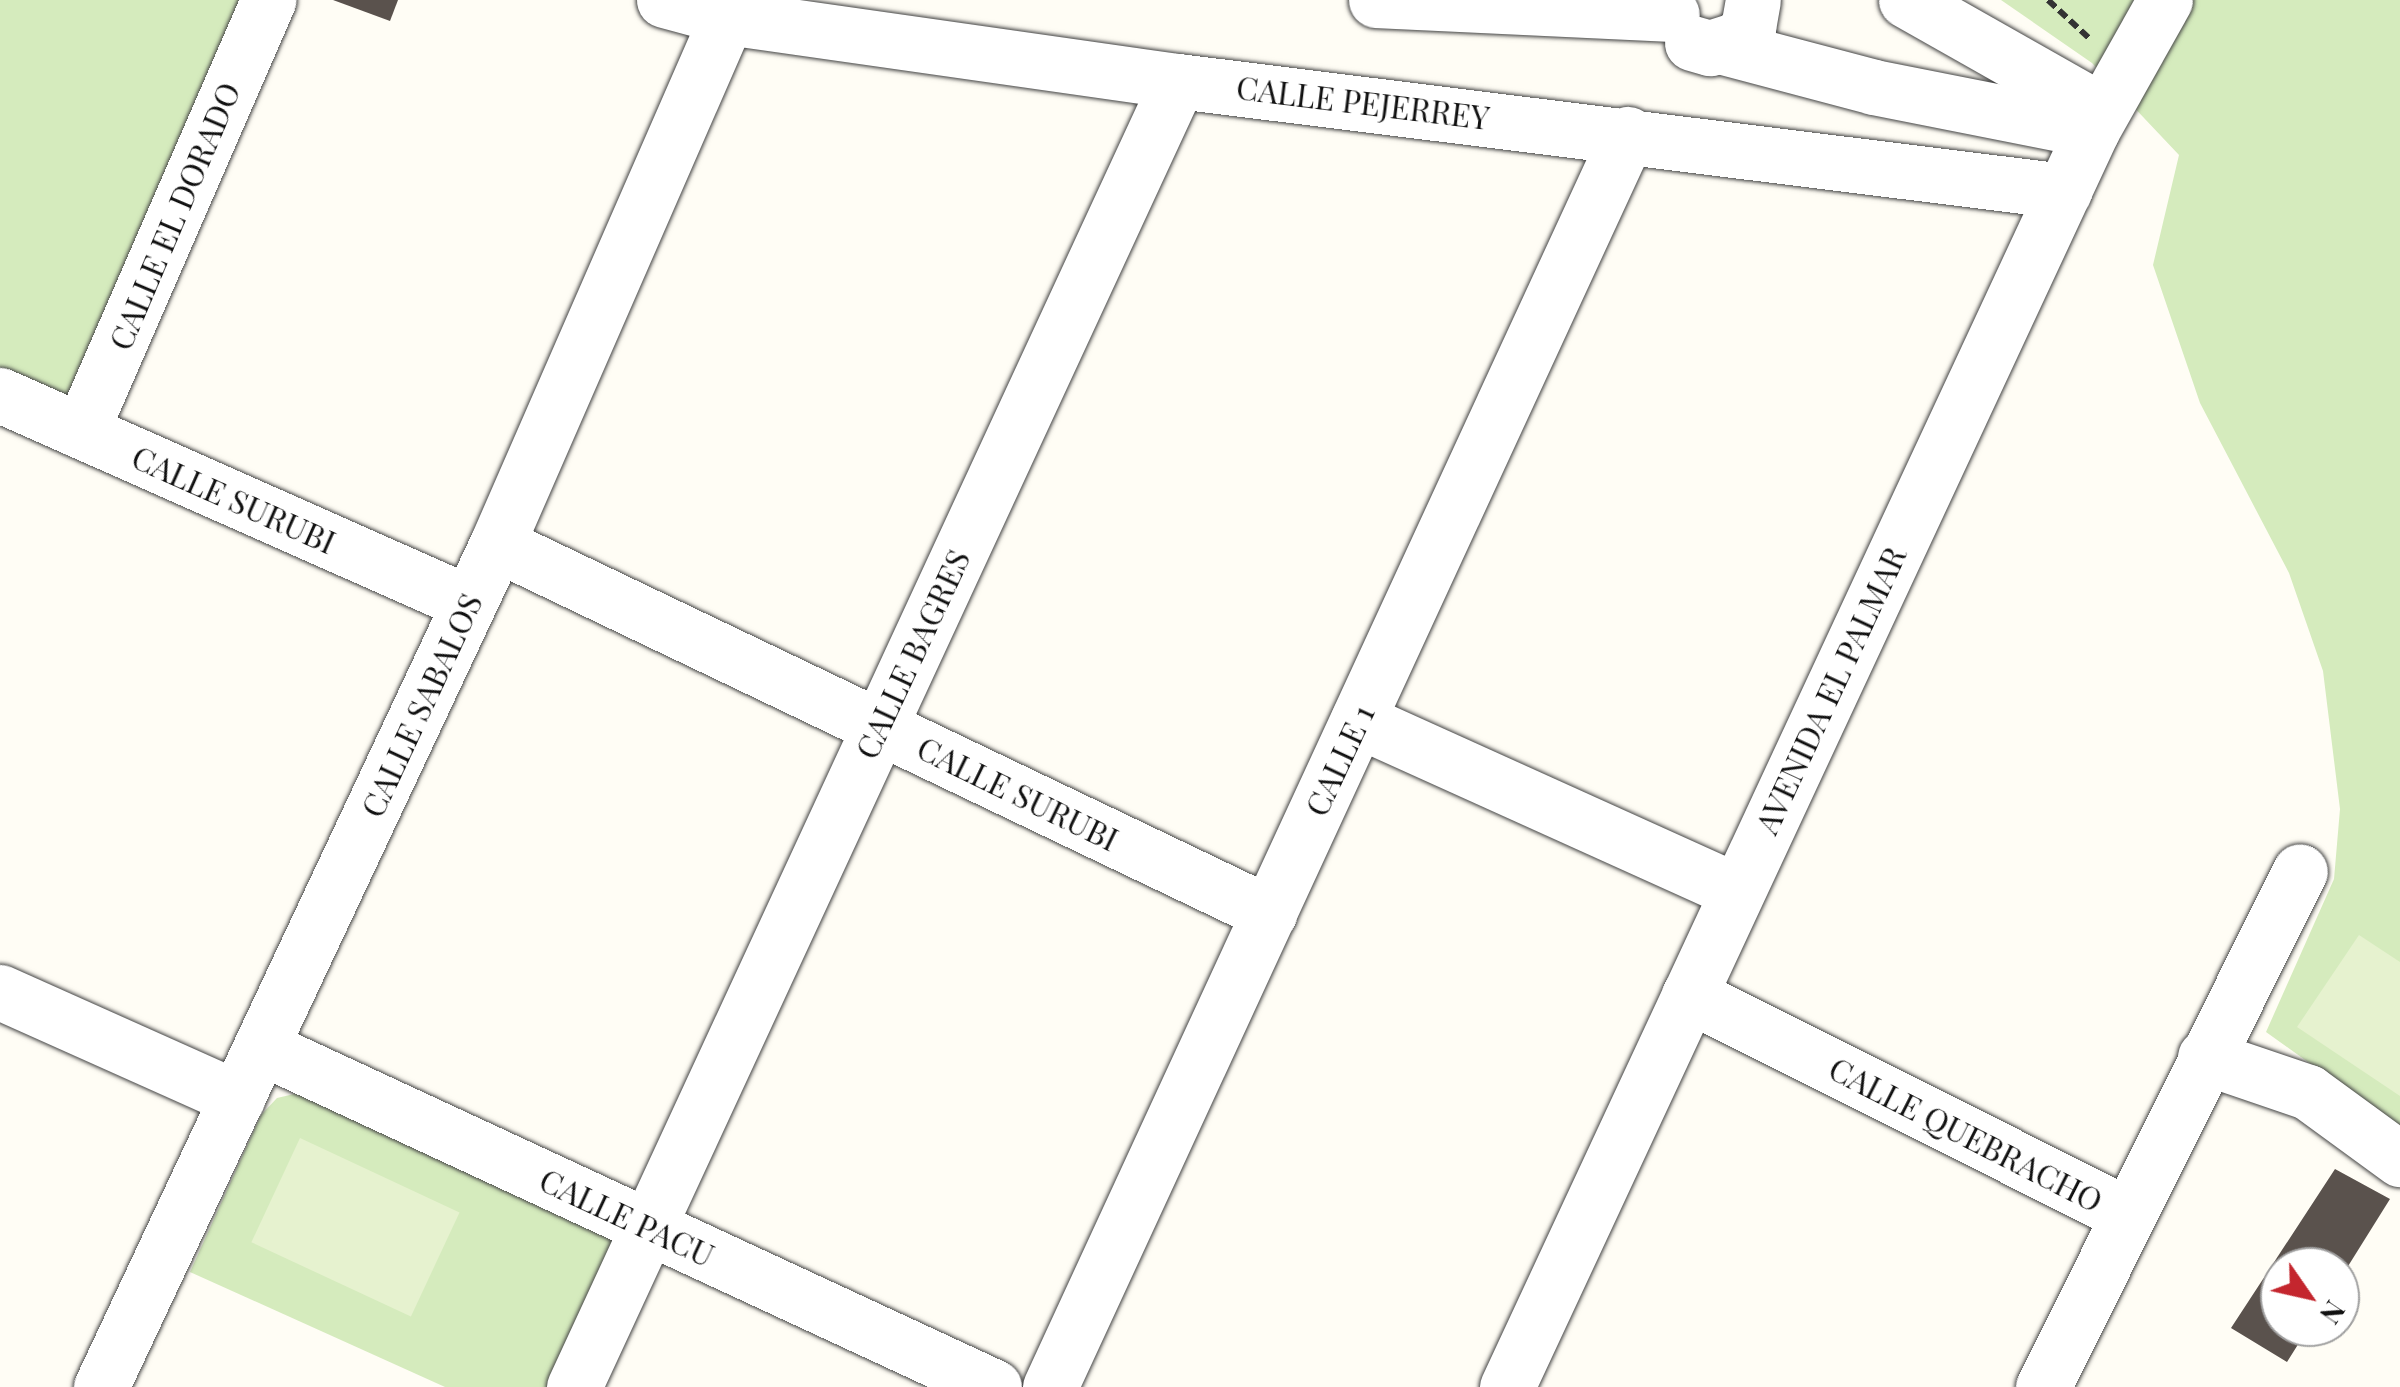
<!DOCTYPE html>
<style>
body{margin:0}
#map{position:relative;width:2400px;height:1387px;overflow:hidden;background:#fffdf5;font-family:"Playfair Display",serif}
div>[style]{position:absolute}
[style*='--x']{left:calc(var(--x)*1px);top:calc(var(--y)*1px);width:calc(var(--w)*1px);rotate:calc(var(--a)*1deg)}
.green>*{inset:0;background:#d5ebbd}
.pitch>*{inset:0;background:#e6f2cf;transform-origin:0 0}
.building>*{inset:0;background:#5a524d}
.path>*{height:6px;margin-top:-3px;transform-origin:0;background:repeating-linear-gradient(90deg,#333 0 10px,transparent 0 15px)}
.roads{filter:drop-shadow(0 0 2px #444) drop-shadow(0 0 2px #444)}
.minor>*{height:55px;margin:-27.5px;padding:0 27.5px;transform-origin:27.5px;border-radius:27.5px;background:#fff}
span{translate:-50% -50%;white-space:nowrap;text-align:center;line-height:1.15;-webkit-text-stroke:10px #fff;paint-order:stroke}
.street-label{font-size:32px;color:#111}
.north{position:absolute;left:2260px;top:1247px;width:100px;height:100px;box-sizing:border-box;background:#fff;border:2px solid #a0a0a0;border-radius:50%;rotate:124deg;font-size:28px;font-weight:700;line-height:40px;text-align:center;color:#111}
.north::after{content:'';display:block;margin:auto;width:35px;height:45px;background:#c4262e;clip-path:polygon(50% 0,100% 100%,50% 72%,0 100%)}
</style>
<div id="map">
<div class="green">
<div style="clip-path:polygon(0 0,252px 0,81px 382px,66px 396px,0 373px)"></div>
<div style="clip-path:polygon(2001px 0,2400px 0,2400px 1128px,2266px 1032px,2334px 879px,2340px 809px,2323px 671px,2289px 573px,2200px 403px,2153px 265px,2179px 155px,2092px 63px)"></div>
<div style="clip-path:polygon(307px 1091px,615px 1239px,559px 1387px,445px 1387px,190px 1272px,261px 1115px,277px 1098px)"></div>
</div>
<div class="pitch">
<div style="clip-path:polygon(2359px 935px,2400px 962px,2400px 1096px,2297px 1027px)"></div>
<div style="left:300px;top:1138px;width:176px;height:115px;rotate:25deg"></div>
</div>
<div class="building">
<div style="clip-path:polygon(333px 0,398px 0,390px 21px)"></div>
<div style="clip-path:polygon(2335px 1169px,2390px 1199px,2340px 1279px,2340px 1267px,2280px 1267px,2280px 1327px,2309px 1327px,2287px 1362px,2231px 1328px)"></div>
</div>
<div class="path">
<div style="--x:2048;--y:0;--w:59;--a:42.9"></div>
</div>
<div class="roads">
<div class="minor">
<div style="--x:664;--y:0;--w:65;--a:15.1"></div>
<div style="--x:727;--y:17;--w:456;--a:8.1"></div>
<div style="--x:1178;--y:81;--w:893;--a:7.08"></div>
<div style="--x:1376;--y:0;--w:296;--a:2.7"></div>
<div style="--x:1906;--y:0;--w:225;--a:29.5"></div>
<div style="--x:1692;--y:43;--w:19;--a:16"></div>
<div style="--x:1710;--y:48;--w:28;--a:-18"></div>
<div style="--x:1737;--y:39;--w:16;--a:-45"></div>
<div style="--x:1748;--y:28;--w:28;--a:-80"></div>
<div style="--x:1723;--y:47;--w:156;--a:14.8"></div>
<div style="--x:1874;--y:87;--w:222;--a:11.2"></div>
<div style="--x:0;--y:395;--w:513;--a:23.92"></div>
<div style="--x:81;--y:431;--w:470;--a:-66.5"></div>
<div style="--x:497;--y:544;--w:856;--a:25.55"></div>
<div style="--x:1358;--y:720;--w:415;--a:24.3"></div>
<div style="--x:0;--y:992;--w:260;--a:24.1"></div>
<div style="--x:1689;--y:995;--w:487;--a:26.6"></div>
<div style="--x:261;--y:1047;--w:808;--a:24.88"></div>
<div style="--x:2205;--y:1057;--w:109;--a:18.8"></div>
<div style="--x:2308;--y:1092;--w:114;--a:36.1"></div>
<div style="--x:101;--y:1387;--w:931;--a:-64.84"></div>
<div style="--x:497;--y:544;--w:575;--a:-66.42"></div>
<div style="--x:574;--y:1387;--w:1439;--a:-65.18"></div>
<div style="--x:1050;--y:1387;--w:1380;--a:-65.24"></div>
<div style="--x:1507;--y:1387;--w:1386;--a:-65.04"></div>
<div style="--x:2092;--y:130;--w:149;--a:-60.7"></div>
<div style="--x:2043;--y:1387;--w:576;--a:-63.52"></div>
</div>
</div>
<div class="street-label">
<span style="left:1363px;top:102px;rotate:7deg">CALLE PEJERREY</span>
<span style="left:174px;top:216px;rotate:-67deg">CALLE EL DORADO</span>
<span style="left:234px;top:499px;rotate:24deg">CALLE SURUBI</span>
<span style="left:912px;top:654px;rotate:-65deg">CALLE BAGRES</span>
<span style="left:1830px;top:690px;rotate:-65deg">AVENIDA EL PALMAR</span>
<span style="left:421px;top:705px;rotate:-65deg">CALLE SABALOS</span>
<span style="left:1339px;top:760px;rotate:-65deg">CALLE 1</span>
<span style="left:1018px;top:793px;rotate:26deg">CALLE SURUBI</span>
<span style="left:1966px;top:1134px;rotate:27deg">CALLE QUEBRACHO</span>
<span style="left:627px;top:1217px;rotate:25deg">CALLE PACU</span>
</div>
<div class="north">N</div>
</div>
